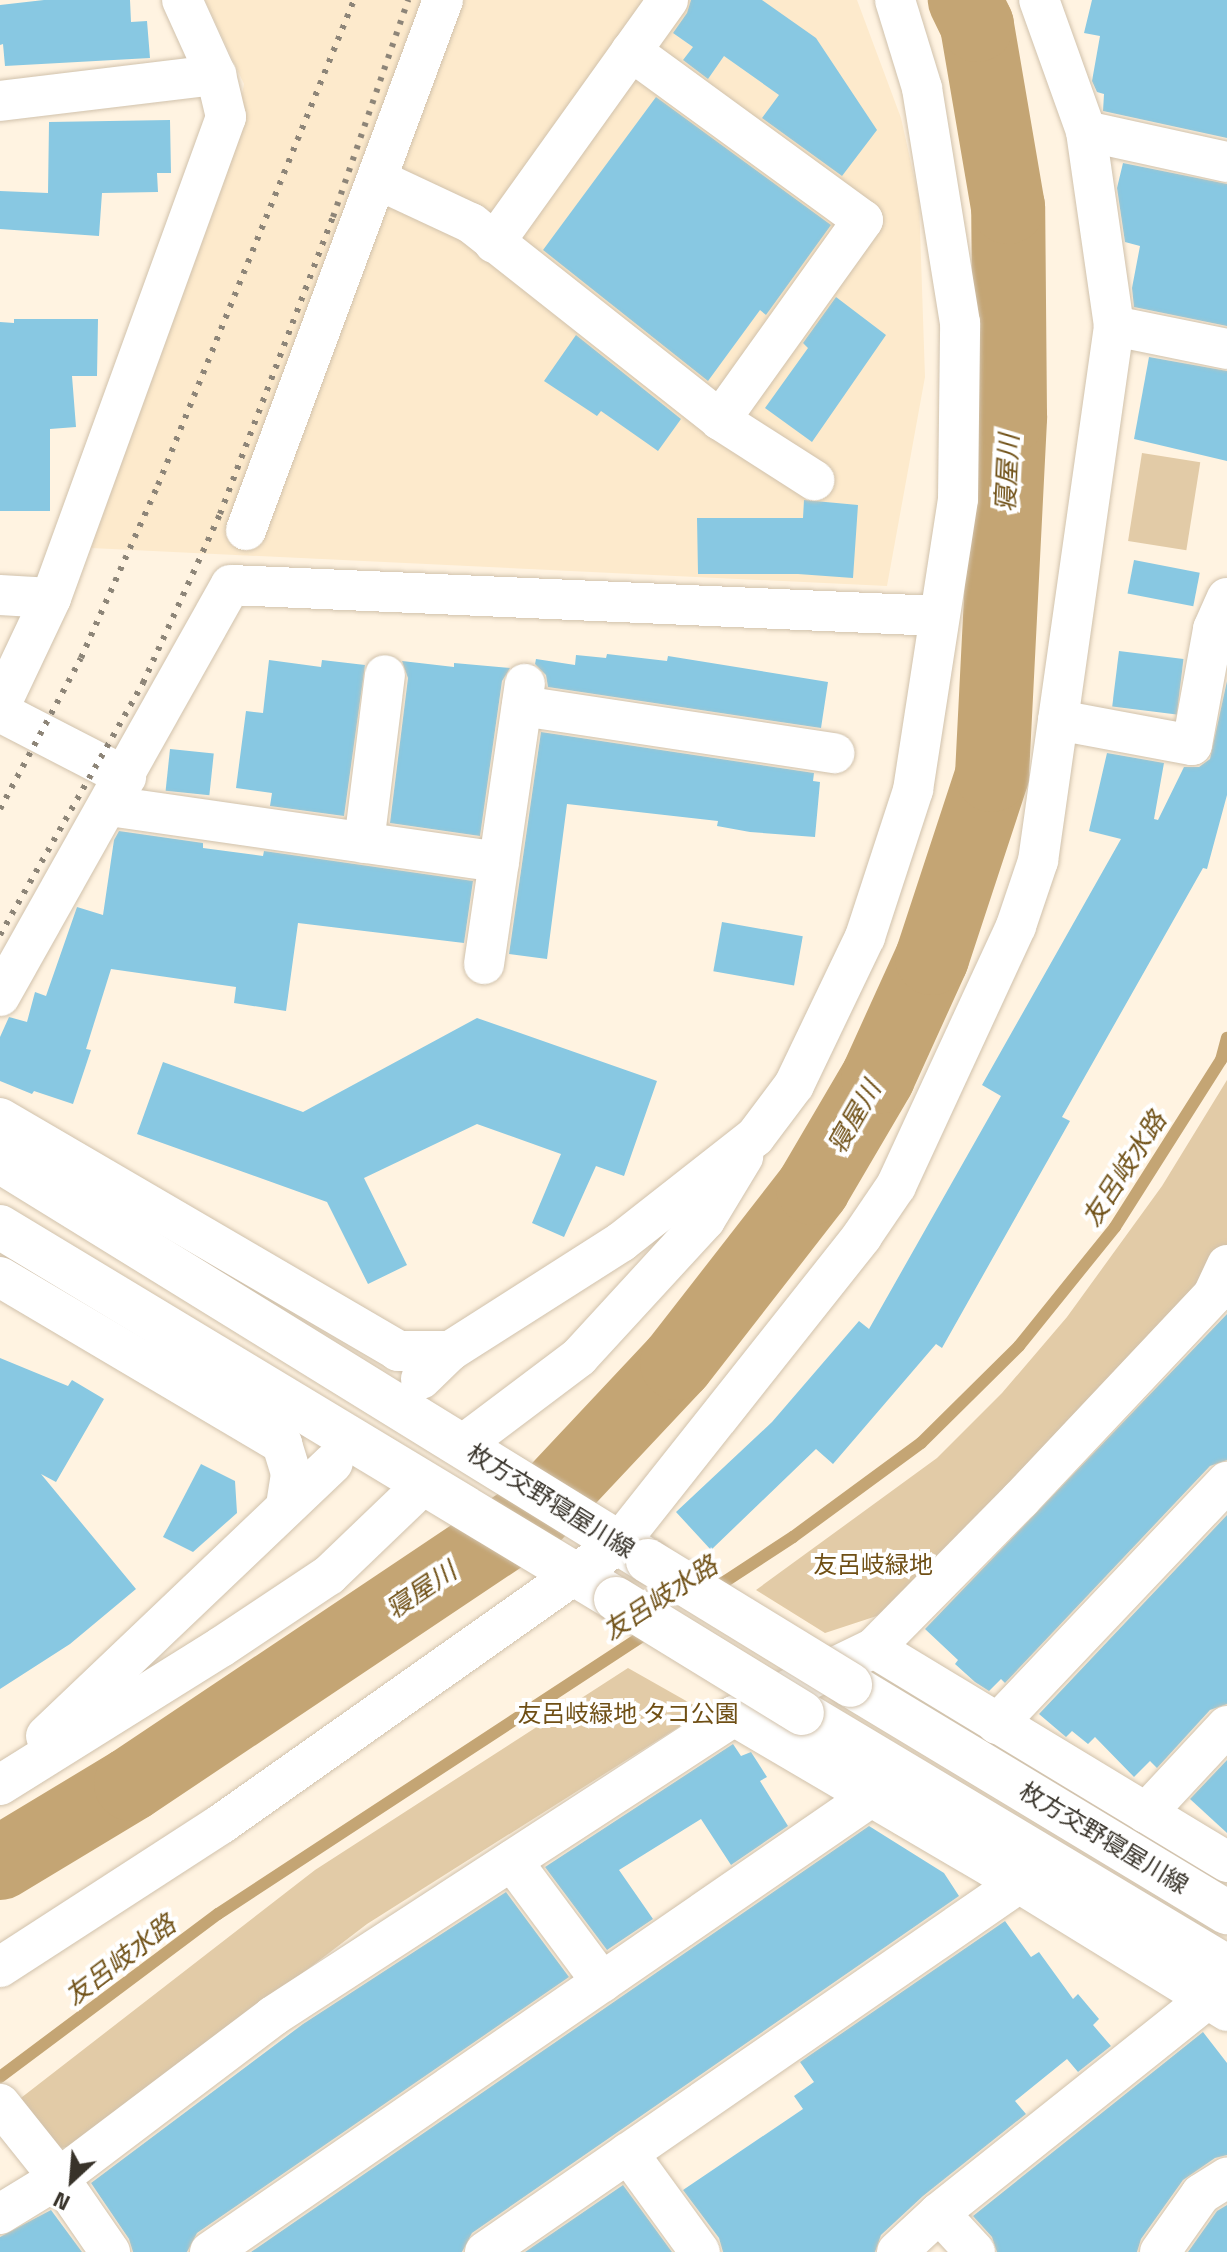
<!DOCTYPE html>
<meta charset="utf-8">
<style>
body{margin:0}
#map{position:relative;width:1227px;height:2252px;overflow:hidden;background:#fff3e1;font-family:"Titillium Web","Noto Sans JP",sans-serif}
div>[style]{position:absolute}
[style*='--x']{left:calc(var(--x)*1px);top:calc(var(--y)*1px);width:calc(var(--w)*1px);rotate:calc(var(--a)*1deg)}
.built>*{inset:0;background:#fdeacc}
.green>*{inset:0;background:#e2cba7;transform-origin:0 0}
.stream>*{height:12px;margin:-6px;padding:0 6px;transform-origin:6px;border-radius:6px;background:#c4a574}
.river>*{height:74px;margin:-37px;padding:0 37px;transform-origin:37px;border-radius:37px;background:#c4a574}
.building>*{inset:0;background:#88c8e2;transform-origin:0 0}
.roads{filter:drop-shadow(0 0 2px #d1c2ac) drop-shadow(0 0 2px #d1c2ac)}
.minor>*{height:40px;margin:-20px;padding:0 20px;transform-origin:20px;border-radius:20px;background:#fff}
.major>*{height:44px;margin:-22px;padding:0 22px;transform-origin:22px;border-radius:22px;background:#fff}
.rail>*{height:6px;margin-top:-3px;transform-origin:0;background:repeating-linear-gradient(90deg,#8d8578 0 4px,transparent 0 12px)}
.bridges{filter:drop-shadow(0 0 2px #d1c2ac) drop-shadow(0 0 2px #d1c2ac)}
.major-bridge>*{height:44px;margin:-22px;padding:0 22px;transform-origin:22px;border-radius:22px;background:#fff}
span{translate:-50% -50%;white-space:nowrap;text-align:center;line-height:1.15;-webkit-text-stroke:8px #fff;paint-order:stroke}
.street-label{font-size:24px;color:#38332a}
.park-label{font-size:24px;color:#6f4f15}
.water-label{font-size:26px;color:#705117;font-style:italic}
.north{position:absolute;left:32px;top:2140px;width:80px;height:80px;-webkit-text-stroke:6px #fff;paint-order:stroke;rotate:206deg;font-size:22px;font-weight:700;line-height:32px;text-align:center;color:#38332a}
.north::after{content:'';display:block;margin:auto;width:28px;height:36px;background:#38332a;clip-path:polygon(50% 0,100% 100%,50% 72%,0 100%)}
</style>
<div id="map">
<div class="built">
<div style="clip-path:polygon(205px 0,857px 0,901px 118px,919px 199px,925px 377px,887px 586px,91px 548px,227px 174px,244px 84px)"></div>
</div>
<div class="green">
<div style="left:1142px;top:453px;width:59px;height:89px;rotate:9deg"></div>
<div style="clip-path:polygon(1227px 1080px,1227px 1246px,1189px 1297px,901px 1608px,825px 1633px,756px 1590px,937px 1458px,1002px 1393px,1067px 1317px,1162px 1186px)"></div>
<div style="clip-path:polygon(628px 1668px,704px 1711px,367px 1924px,76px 2146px,52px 2149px,17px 2101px,315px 1870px)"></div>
</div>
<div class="stream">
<div style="--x:712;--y:1590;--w:97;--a:-33.2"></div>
<div style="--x:793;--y:1537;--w:159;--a:-36.3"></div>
<div style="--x:921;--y:1443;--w:138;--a:-44.7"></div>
<div style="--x:1019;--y:1346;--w:153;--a:-51.1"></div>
<div style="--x:1115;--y:1227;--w:198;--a:-57.6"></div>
<div style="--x:1221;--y:1060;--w:23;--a:-75"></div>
<div style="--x:0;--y:2077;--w:272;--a:-36.8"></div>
<div style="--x:218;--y:1914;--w:516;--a:-33.23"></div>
</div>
<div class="river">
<div style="--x:0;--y:1863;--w:153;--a:-31.1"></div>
<div style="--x:131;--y:1784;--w:486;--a:-33.8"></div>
<div style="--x:535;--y:1514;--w:207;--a:-46.8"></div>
<div style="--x:677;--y:1363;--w:222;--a:-52.1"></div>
<div style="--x:813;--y:1188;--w:129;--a:-59.6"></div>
<div style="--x:878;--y:1077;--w:131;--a:-65.6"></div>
<div style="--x:932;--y:958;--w:193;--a:-71.8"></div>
<div style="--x:992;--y:775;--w:359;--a:-87.1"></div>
<div style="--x:1010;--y:416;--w:209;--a:-90.5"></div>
<div style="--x:1008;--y:207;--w:185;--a:-99.7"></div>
<div style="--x:977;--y:25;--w:28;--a:-116"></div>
</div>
<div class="building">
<div style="clip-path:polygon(44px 0,130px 0,131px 22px,147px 21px,150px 58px,5px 66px,3px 44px,0 45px,0 5px)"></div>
<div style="clip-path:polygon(691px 0,762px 0,816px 38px,877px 130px,842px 176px,762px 118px,779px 95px,724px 56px,708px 79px,683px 60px,693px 47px,673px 33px,687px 13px)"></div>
<div style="clip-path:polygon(1092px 0,1227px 0,1227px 138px,1103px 111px,1104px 94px,1097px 92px,1092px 81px,1100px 36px,1084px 33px)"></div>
<div style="clip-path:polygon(656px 97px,831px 225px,766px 315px,760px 310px,708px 381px,543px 250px)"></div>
<div style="clip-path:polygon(170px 120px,171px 173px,157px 173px,158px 192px,102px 193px,99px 236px,0 229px,0 191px,48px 193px,49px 122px)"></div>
<div style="clip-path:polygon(1123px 163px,1227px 184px,1227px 326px,1134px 307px,1132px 288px,1140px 246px,1125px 242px,1117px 188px)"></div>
<div style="clip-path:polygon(836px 297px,886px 335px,812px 442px,765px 408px,808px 348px,803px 343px)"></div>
<div style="clip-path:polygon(14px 319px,98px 319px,97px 376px,72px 376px,76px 427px,50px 429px,50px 511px,0 511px,0 322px,14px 323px)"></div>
<div style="clip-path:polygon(576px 335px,681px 419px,658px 451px,601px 411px,597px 416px,544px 381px)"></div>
<div style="clip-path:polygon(1149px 357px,1227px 371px,1227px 461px,1134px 439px)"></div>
<div style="clip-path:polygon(804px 500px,858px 505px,853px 578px,798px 574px,698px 574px,697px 518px,803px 518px)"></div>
<div style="left:1134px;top:560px;width:67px;height:34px;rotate:11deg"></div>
<div style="left:1119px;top:651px;width:65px;height:56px;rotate:7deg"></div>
<div style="clip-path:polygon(607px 654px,667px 661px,668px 656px,828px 682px,821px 728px,548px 687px,546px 675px,535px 664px,536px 659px,575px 665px,576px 655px,606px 658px)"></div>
<div style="clip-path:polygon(269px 660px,321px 667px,322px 660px,365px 665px,344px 816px,270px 806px,272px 793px,236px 788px,246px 711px,263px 713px)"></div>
<div style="clip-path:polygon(402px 661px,454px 667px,454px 663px,510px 668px,502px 681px,480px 836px,390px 823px,408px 678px)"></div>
<div style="clip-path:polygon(1227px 681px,1227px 795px,1207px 869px,1203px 868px,1062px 1117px,1070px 1121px,942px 1348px,936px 1344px,833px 1464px,816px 1449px,711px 1550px,676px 1512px,772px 1422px,859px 1321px,869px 1329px,1001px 1096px,982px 1085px,1121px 839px,1089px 831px,1107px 753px,1164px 763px,1154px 819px,1158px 820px,1184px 767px,1199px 767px,1210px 759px)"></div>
<div style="clip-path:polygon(541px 732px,814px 773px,813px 781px,820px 782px,815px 837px,750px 832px,717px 826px,718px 821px,567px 804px,547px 959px,509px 954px)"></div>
<div style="left:170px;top:749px;width:44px;height:42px;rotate:6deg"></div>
<div style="clip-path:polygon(119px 831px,203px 843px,203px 848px,263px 856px,264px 851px,473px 881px,464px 943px,298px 923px,286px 1011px,234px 1003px,236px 987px,111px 969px,86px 1049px,91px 1050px,73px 1104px,34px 1091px,32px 1094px,0 1081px,0 1037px,9px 1017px,27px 1022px,35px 992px,46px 996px,77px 907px,103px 915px,114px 840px)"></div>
<div style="left:722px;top:922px;width:82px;height:50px;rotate:10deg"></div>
<div style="clip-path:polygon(477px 1018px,657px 1081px,624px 1176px,596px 1166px,564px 1237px,532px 1223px,561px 1154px,477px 1124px,364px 1178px,407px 1265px,368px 1284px,327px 1202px,137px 1134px,163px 1062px,303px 1112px)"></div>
<div style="clip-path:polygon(1227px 1314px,1227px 1460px,1210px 1466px,1005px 1683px,1001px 1679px,989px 1691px,975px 1682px,955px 1664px,958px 1660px,925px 1629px)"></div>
<div style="clip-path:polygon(0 1358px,68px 1386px,72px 1380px,104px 1399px,56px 1482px,41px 1474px,136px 1589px,70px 1644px,0 1689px)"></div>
<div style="clip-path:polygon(201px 1464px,235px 1481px,237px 1513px,193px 1552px,163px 1537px)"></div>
<div style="clip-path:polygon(1227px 1515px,1227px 1704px,1210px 1710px,1157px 1768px,1150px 1761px,1134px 1777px,1095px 1737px,1088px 1744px,1072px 1731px,1066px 1737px,1039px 1714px)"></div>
<div style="clip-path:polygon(733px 1744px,741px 1756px,751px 1752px,767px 1777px,760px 1781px,788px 1826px,731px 1865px,701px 1819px,619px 1870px,653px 1919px,607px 1950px,545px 1867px)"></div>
<div style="clip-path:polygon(1227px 1760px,1227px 1833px,1190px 1799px)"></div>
<div style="clip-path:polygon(869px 1826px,944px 1873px,959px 1896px,472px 2233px,462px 2252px,251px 2252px)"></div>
<div style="clip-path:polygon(506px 1892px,569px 1977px,197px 2233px,187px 2252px,133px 2252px,129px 2239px,91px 2183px,303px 2024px)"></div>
<div style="clip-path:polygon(1005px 1921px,1031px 1957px,1039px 1952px,1073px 1999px,1078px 1994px,1099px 2019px,1093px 2025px,1111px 2046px,1078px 2072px,1067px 2059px,1015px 2101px,1026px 2114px,923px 2196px,881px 2235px,875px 2252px,723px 2252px,719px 2238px,683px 2190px,803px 2109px,794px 2096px,814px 2082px,800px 2062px)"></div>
<div style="clip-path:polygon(1203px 2032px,1227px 2063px,1227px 2155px,1215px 2158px,1183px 2180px,1141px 2239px,1137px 2252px,997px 2252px,992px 2237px,973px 2216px)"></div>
<div style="clip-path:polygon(623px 2185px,672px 2252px,525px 2252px)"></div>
<div style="clip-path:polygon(1227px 2205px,1227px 2252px,1188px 2252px,1217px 2211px)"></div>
<div style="clip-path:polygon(51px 2210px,82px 2252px,0 2252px,0 2237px)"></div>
</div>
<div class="roads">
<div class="minor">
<div style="--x:631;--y:51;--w:287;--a:36.1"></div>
<div style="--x:863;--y:220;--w:246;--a:125.6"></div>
<div style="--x:0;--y:101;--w:218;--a:-6.9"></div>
<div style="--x:1086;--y:131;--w:144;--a:12.4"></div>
<div style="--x:379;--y:180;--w:102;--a:25.1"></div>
<div style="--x:471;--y:223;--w:318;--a:38.3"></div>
<div style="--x:720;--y:420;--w:112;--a:32.6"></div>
<div style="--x:494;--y:243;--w:299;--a:-54.4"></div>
<div style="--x:1114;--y:326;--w:115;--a:11.5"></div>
<div style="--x:246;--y:530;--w:565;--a:-69.61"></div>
<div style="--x:0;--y:595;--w:51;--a:3.4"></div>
<div style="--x:0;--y:706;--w:119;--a:-64.7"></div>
<div style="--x:51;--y:598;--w:512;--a:-70.01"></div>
<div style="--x:226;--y:117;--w:43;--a:-103.4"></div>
<div style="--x:216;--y:75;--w:82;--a:-114.4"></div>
<div style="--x:522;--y:706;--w:316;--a:8.6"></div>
<div style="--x:0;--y:712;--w:142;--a:27.3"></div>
<div style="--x:1058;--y:720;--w:136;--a:10.6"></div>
<div style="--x:1192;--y:745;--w:118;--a:-79.7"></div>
<div style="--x:1213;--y:629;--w:34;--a:-66"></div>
<div style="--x:110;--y:806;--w:393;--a:8.2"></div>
<div style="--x:364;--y:843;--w:169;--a:-82.9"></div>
<div style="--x:484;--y:964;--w:283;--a:-81.7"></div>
<div style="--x:0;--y:996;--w:471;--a:-60.7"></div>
<div style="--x:231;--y:585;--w:708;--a:2.51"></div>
<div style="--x:0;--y:1118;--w:461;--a:30.3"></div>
<div style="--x:398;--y:1351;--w:52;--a:0"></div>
<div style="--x:0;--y:1277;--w:328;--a:30.6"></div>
<div style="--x:282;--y:1444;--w:31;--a:73"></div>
<div style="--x:291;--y:1474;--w:33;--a:99"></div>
<div style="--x:421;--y:1379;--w:40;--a:-44"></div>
<div style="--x:450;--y:1351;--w:203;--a:-32.5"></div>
<div style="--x:621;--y:1242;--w:170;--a:-38.1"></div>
<div style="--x:755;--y:1137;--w:65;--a:-53.1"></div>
<div style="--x:794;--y:1085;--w:164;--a:-64.4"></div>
<div style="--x:865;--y:937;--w:155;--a:-71.9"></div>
<div style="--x:913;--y:790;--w:294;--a:-81.2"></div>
<div style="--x:958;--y:499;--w:176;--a:-89.3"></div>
<div style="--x:960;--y:323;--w:238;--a:-99.2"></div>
<div style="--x:922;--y:88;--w:92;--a:-107.1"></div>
<div style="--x:461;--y:1446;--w:148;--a:-37"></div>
<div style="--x:579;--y:1357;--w:186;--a:-47.4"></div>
<div style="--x:705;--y:1220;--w:74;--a:-58.9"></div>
<div style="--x:874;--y:1648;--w:413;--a:31.2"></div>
<div style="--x:734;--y:1716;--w:330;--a:30.4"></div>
<div style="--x:1019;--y:1883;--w:244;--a:31.6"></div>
<div style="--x:997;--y:1724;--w:334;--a:-46.5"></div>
<div style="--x:46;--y:1736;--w:396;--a:-43.6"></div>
<div style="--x:0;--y:1785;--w:261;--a:-32"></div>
<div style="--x:221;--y:1647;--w:130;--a:-33.7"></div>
<div style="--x:329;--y:1575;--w:133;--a:-43.8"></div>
<div style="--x:1146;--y:1813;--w:119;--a:-47"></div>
<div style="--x:512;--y:1861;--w:151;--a:53.4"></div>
<div style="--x:0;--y:1967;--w:263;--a:-32.9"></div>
<div style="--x:221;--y:1824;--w:487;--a:-35.2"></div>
<div style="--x:619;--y:1543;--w:392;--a:-51.6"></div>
<div style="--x:862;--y:1236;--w:60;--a:-55.8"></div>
<div style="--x:896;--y:1186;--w:286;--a:-65.2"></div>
<div style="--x:1016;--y:926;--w:69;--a:-71.3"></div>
<div style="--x:1038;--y:861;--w:540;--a:-81.91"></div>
<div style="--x:1114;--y:326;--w:197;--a:-98.2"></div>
<div style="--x:1086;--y:131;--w:139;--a:-109.7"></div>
<div style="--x:0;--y:2104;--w:95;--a:51.4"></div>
<div style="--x:59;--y:2178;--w:90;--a:55.4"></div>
<div style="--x:628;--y:2153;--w:122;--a:54"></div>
<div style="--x:939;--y:2213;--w:53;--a:47.3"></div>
<div style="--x:0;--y:2214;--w:69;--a:-31.4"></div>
<div style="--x:59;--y:2178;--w:268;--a:-37.1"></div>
<div style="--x:273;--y:2016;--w:550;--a:-33.05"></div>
<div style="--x:734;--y:1716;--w:156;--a:-25.9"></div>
<div style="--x:874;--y:1648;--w:208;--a:-45.4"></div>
<div style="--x:1020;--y:1500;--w:282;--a:-46.7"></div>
<div style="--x:1213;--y:1295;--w:33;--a:-65"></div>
<div style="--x:210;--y:2252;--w:800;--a:-34.56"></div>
<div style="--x:485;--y:2252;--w:649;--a:-34.64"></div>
<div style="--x:897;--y:2252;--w:57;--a:-42.9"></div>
<div style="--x:939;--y:2213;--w:343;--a:-38.6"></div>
<div style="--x:1160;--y:2252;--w:71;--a:-54.7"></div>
<div style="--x:1201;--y:2194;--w:31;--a:-32"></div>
</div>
<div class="major">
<div style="--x:0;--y:1161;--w:762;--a:31.69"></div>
<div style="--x:0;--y:1227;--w:720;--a:31.13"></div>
<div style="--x:850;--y:1685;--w:440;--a:31.1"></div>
<div style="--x:802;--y:1713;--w:495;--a:30.9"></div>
</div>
</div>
<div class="rail">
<div style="--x:0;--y:809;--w:171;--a:-61.8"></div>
<div style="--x:81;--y:658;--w:189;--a:-66"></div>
<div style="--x:158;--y:485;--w:523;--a:-68"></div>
<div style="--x:0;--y:935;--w:290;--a:-60.4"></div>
<div style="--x:143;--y:683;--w:186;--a:-65.5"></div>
<div style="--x:220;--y:514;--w:318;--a:-69.2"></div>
<div style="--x:333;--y:217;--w:230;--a:-70.9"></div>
</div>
<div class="bridges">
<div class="major-bridge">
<div style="--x:648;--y:1561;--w:237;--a:31.5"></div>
<div style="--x:616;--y:1599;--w:218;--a:31.5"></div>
</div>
</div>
<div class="street-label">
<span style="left:551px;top:1501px;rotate:32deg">枚方交野寝屋川線</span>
<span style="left:1104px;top:1838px;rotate:31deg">枚方交野寝屋川線</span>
</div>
<div class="park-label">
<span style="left:873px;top:1565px">友呂岐緑地</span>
<span style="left:628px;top:1714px">友呂岐緑地 タコ公園</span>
</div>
<div class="water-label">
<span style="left:1007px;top:473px;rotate:-87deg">寝屋川</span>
<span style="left:854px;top:1117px;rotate:-60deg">寝屋川</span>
<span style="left:1124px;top:1169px;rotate:-57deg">友呂岐水路</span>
<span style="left:421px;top:1590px;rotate:-34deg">寝屋川</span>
<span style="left:660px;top:1598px;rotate:-33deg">友呂岐水路</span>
<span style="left:120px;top:1960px;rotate:-37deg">友呂岐水路</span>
</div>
<div class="north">N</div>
</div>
